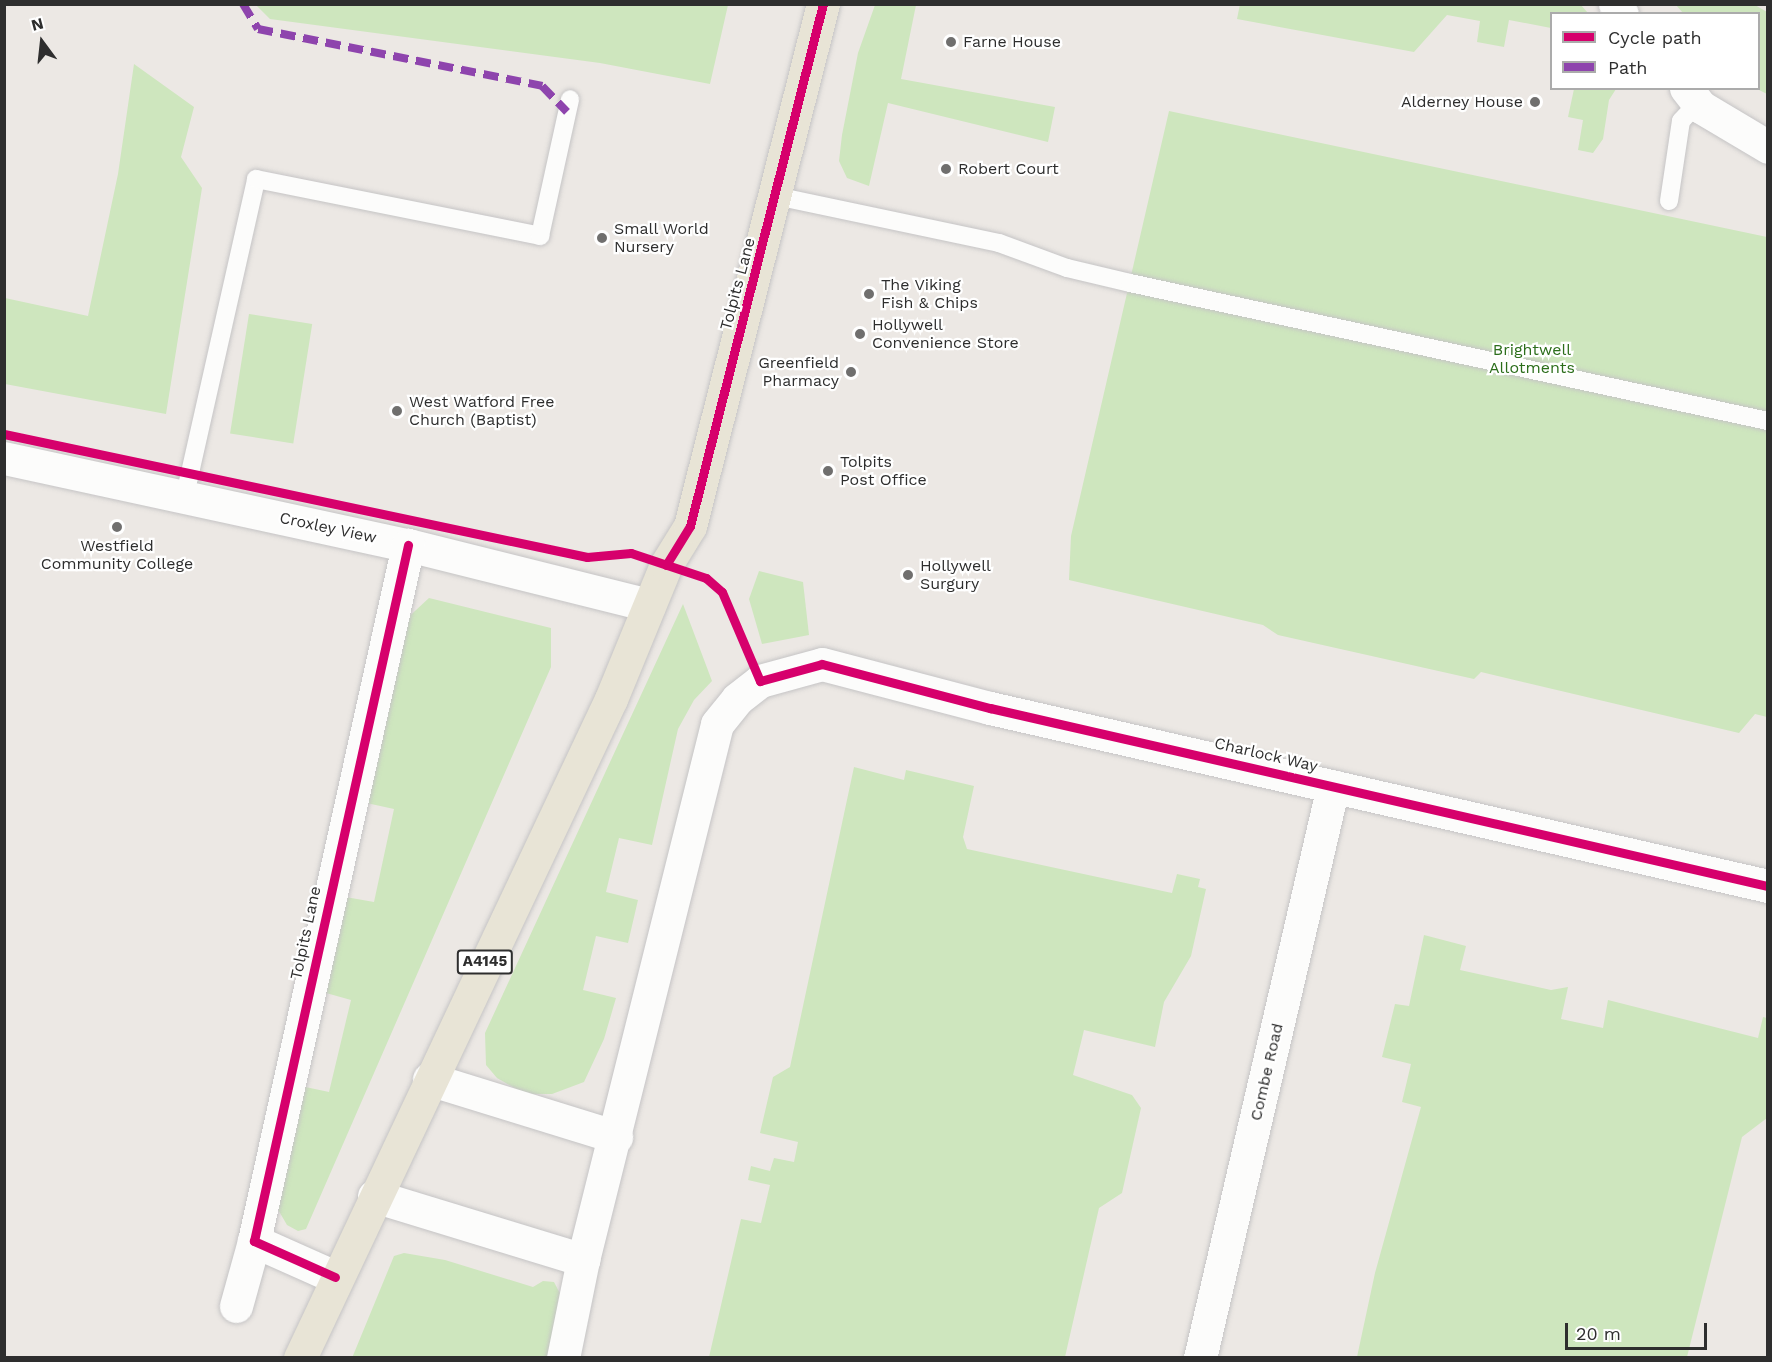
<!DOCTYPE html>
<style>
body{margin:0}
#map{position:relative;width:1772px;height:1362px;overflow:hidden;background:#ece8e4;font-family:"Work Sans",sans-serif}
div>[style]{position:absolute}
[style*='--x']{left:calc(var(--x)*1px);top:calc(var(--y)*1px);width:calc(var(--w)*1px);rotate:calc(var(--a)*1deg)}
.green>*{inset:0;background:#cee6be;transform-origin:0 0}
.roads{filter:drop-shadow(0 0 2px #c5c4c5) drop-shadow(0 0 2px #c5c4c5)}
.service>*{height:18px;margin:-9px;padding:0 9px;transform-origin:9px;border-radius:9px;background:#fcfcfb}
.minor>*{height:33px;margin:-16.5px;padding:0 16.5px;transform-origin:16.5px;border-radius:16.5px;background:#fcfcfb}
.primary>*{height:33px;margin:-16.5px;padding:0 16.5px;transform-origin:16.5px;border-radius:16.5px;background:#e8e4d6}
.quiet>*{height:8px;margin-top:-4px;transform-origin:0;background:repeating-linear-gradient(90deg,#8e44ad 0 15px,transparent 0 23px)}
.cycleway>*{height:9px;margin:-4.5px;padding:0 4.5px;transform-origin:4.5px;border-radius:4.5px;background:#d6006c}
.dots>*{width:16px;height:16px;translate:-50% -50%;box-sizing:border-box;border:3px solid #fff;border-radius:50%}
span{translate:-50% -50%;white-space:nowrap;text-align:center;line-height:1.15;-webkit-text-stroke:4.5px #fff;paint-order:stroke}
.shield-label span{padding:2px 4px;background:#fff;border:2px solid;border-radius:4px;-webkit-text-stroke-width:0}
.shield-label{font-size:15px;color:#2e2e2e;font-weight:700}
.poi-label{font-size:16px;color:#2e2e2e}
.left{translate:0 -50%;text-align:left}
.right{translate:-100% -50%;text-align:right}
.street-label{font-size:16px;color:#2e2e2e}
.park-label{font-size:16px;color:#2c6e1b}
.frame{position:absolute;inset:0;border:6px solid #2e2e2e;pointer-events:none}
.legend{position:absolute;left:1550px;top:12px;width:210px;height:78px;box-sizing:border-box;background:#fff;border:2px solid #ababab;margin:0;padding:8px 10px;list-style:none;font-size:18px;color:#2e2e2e}
.legend li{display:flex;align-items:center;gap:12px;height:30px}
.legend b{width:30px;border:2px solid #ababab}
.north{position:absolute;left:12px;top:12px;width:60px;height:60px;-webkit-text-stroke:4px #fff;paint-order:stroke;rotate:345deg;font-size:16px;font-weight:700;line-height:24px;text-align:center;color:#2e2e2e}
.north::after{content:'';display:block;margin:auto;width:21px;height:27px;background:#2e2e2e;clip-path:polygon(50% 0,100% 100%,50% 72%,0 100%)}
.scale{position:absolute;left:1565px;top:1323px;width:142px;height:27px;box-sizing:border-box;border:3px solid #2e2e2e;border-top:0;padding-left:8px;font-size:18px;line-height:21px;white-space:nowrap;color:#2e2e2e;-webkit-text-stroke:4px #fff;paint-order:stroke}
</style>
<div id="map">
<div class="green">
<div style="clip-path:polygon(1240px 4px,1580px 4px,1588px 13px,1552px 14px,1551px 28px,1509px 20px,1504px 47px,1477px 42px,1480px 21px,1447px 15px,1414px 52px,1237px 19px)"></div>
<div style="clip-path:polygon(256px 5px,728px 5px,710px 84px,600px 63px,270px 19px)"></div>
<div style="clip-path:polygon(875px 5px,916px 5px,901px 79px,1055px 107px,1048px 142px,888px 103px,869px 186px,847px 178px,839px 161px,842px 135px,858px 53px)"></div>
<div style="clip-path:polygon(1676px 5px,1755px 5px,1767px 12px,1767px 94px,1757px 89px,1758px 14px,1683px 13px)"></div>
<div style="clip-path:polygon(134px 64px,194px 107px,181px 157px,202px 188px,166px 414px,5px 384px,5px 298px,88px 316px,118px 174px)"></div>
<div style="clip-path:polygon(1574px 89px,1616px 89px,1609px 100px,1603px 139px,1593px 153px,1578px 150px,1583px 120px,1568px 117px)"></div>
<div style="clip-path:polygon(1169px 111px,1767px 237px,1767px 717px,1755px 714px,1739px 733px,1481px 672px,1474px 679px,1278px 635px,1263px 625px,1069px 580px,1071px 536px)"></div>
<div style="left:249px;top:314px;width:64px;height:121px;rotate:9deg"></div>
<div style="clip-path:polygon(759px 571px,803px 582px,809px 635px,762px 644px,749px 599px)"></div>
<div style="clip-path:polygon(429px 598px,551px 628px,551px 667px,306px 1229px,298px 1231px,287px 1225px,276px 1206px,296px 1085px,329px 1092px,351px 1000px,319px 991px,340px 896px,374px 902px,394px 809px,362px 802px,402px 623px)"></div>
<div style="clip-path:polygon(683px 604px,712px 681px,694px 700px,678px 729px,652px 845px,619px 838px,606px 892px,638px 900px,628px 943px,596px 936px,583px 990px,616px 998px,604px 1039px,584px 1082px,552px 1094px,525px 1094px,497px 1078px,486px 1065px,485px 1033px)"></div>
<div style="clip-path:polygon(854px 767px,904px 780px,906px 770px,974px 786px,963px 837px,967px 849px,1172px 893px,1177px 874px,1200px 879px,1198px 887px,1206px 889px,1191px 956px,1164px 1002px,1155px 1047px,1084px 1030px,1073px 1075px,1132px 1095px,1141px 1108px,1122px 1193px,1099px 1208px,1065px 1357px,709px 1357px,741px 1219px,761px 1223px,770px 1185px,748px 1180px,751px 1166px,770px 1171px,774px 1158px,794px 1162px,798px 1142px,760px 1133px,773px 1077px,790px 1067px)"></div>
<div style="clip-path:polygon(1424px 935px,1466px 946px,1460px 970px,1551px 990px,1568px 987px,1561px 1019px,1603px 1028px,1608px 1000px,1758px 1038px,1763px 1017px,1767px 1018px,1767px 1118px,1742px 1137px,1687px 1357px,1357px 1357px,1375px 1273px,1421px 1107px,1402px 1102px,1411px 1064px,1382px 1057px,1395px 1004px,1409px 1006px)"></div>
<div style="clip-path:polygon(404px 1253px,445px 1260px,533px 1287px,543px 1281px,554px 1282px,566px 1305px,554px 1357px,352px 1358px,394px 1256px)"></div>
</div>
<div class="roads">
<div class="service">
<div style="--x:776;--y:196;--w:228;--a:11.9"></div>
<div style="--x:999;--y:243;--w:72;--a:20.2"></div>
<div style="--x:1067;--y:268;--w:65;--a:13.4"></div>
<div style="--x:1130;--y:283;--w:653;--a:12.21"></div>
<div style="--x:1669;--y:201;--w:81;--a:-81.5"></div>
<div style="--x:1681;--y:121;--w:25;--a:-47"></div>
<div style="--x:185;--y:495;--w:324;--a:-77.3"></div>
<div style="--x:256;--y:179;--w:290;--a:11.3"></div>
<div style="--x:540;--y:236;--w:140;--a:-77.6"></div>
</div>
<div class="minor">
<div style="--x:1615;--y:4;--w:12;--a:55"></div>
<div style="--x:1686;--y:88;--w:24;--a:52"></div>
<div style="--x:1701;--y:107;--w:78;--a:30.8"></div>
<div style="--x:4;--y:458;--w:413;--a:12.2"></div>
<div style="--x:408;--y:545;--w:248;--a:14"></div>
<div style="--x:429;--y:1079;--w:196;--a:17.2"></div>
<div style="--x:374;--y:1196;--w:219;--a:17"></div>
<div style="--x:335;--y:1277;--w:89;--a:-156"></div>
<div style="--x:254;--y:1241;--w:713;--a:-77.52"></div>
<div style="--x:236;--y:1306;--w:67;--a:-74.5"></div>
<div style="--x:563;--y:1358;--w:100;--a:-78.5"></div>
<div style="--x:583;--y:1260;--w:552;--a:-75.96"></div>
<div style="--x:717;--y:724;--w:32;--a:-51"></div>
<div style="--x:737;--y:699;--w:29;--a:-38"></div>
<div style="--x:760;--y:681;--w:64;--a:-15.3"></div>
<div style="--x:822;--y:664;--w:174;--a:14.7"></div>
<div style="--x:990;--y:708;--w:798;--a:12.89"></div>
<div style="--x:1200;--y:1358;--w:587;--a:-76.91"></div>
</div>
<div class="primary">
<div style="--x:300;--y:1358;--w:729;--a:-64.74"></div>
<div style="--x:611;--y:699;--w:145;--a:-67.7"></div>
<div style="--x:666;--y:565;--w:46;--a:-58.4"></div>
<div style="--x:690;--y:526;--w:539;--a:-75.71"></div>
</div>
</div>
<div class="quiet">
<div style="--x:243;--y:4;--w:29;--a:59"></div>
<div style="--x:258;--y:29;--w:290;--a:11.3"></div>
<div style="--x:542;--y:86;--w:36;--a:46"></div>
</div>
<div class="cycleway">
<div style="--x:4;--y:434;--w:596;--a:11.91"></div>
<div style="--x:587;--y:557;--w:44;--a:-5.2"></div>
<div style="--x:631;--y:553;--w:79;--a:18.4"></div>
<div style="--x:706;--y:578;--w:21;--a:41"></div>
<div style="--x:722;--y:592;--w:97;--a:66.9"></div>
<div style="--x:760;--y:681;--w:64;--a:-15.3"></div>
<div style="--x:822;--y:664;--w:174;--a:14.7"></div>
<div style="--x:990;--y:708;--w:798;--a:12.89"></div>
<div style="--x:666;--y:565;--w:46;--a:-58.4"></div>
<div style="--x:690;--y:526;--w:539;--a:-75.71"></div>
<div style="--x:335;--y:1277;--w:89;--a:-156"></div>
<div style="--x:254;--y:1241;--w:713;--a:-77.52"></div>
</div>
<div class="dots">
<div style="left:951px;top:42px;background:#706f6e"></div>
<div style="left:1535px;top:102px;background:#706f6e"></div>
<div style="left:946px;top:169px;background:#706f6e"></div>
<div style="left:602px;top:238px;background:#706f6e"></div>
<div style="left:869px;top:294px;background:#706f6e"></div>
<div style="left:860px;top:334px;background:#706f6e"></div>
<div style="left:851px;top:372px;background:#706f6e"></div>
<div style="left:397px;top:411px;background:#706f6e"></div>
<div style="left:828px;top:471px;background:#706f6e"></div>
<div style="left:117px;top:527px;background:#706f6e"></div>
<div style="left:908px;top:575px;background:#706f6e"></div>
</div>
<div class="shield-label">
<span style="left:485px;top:962px">A4145</span>
</div>
<div class="poi-label">
<span class="left" style="left:963px;top:42px">Farne House</span>
<span class="right" style="left:1523px;top:102px">Alderney House</span>
<span class="left" style="left:958px;top:169px">Robert Court</span>
<span class="left" style="left:614px;top:238px">Small World<br>Nursery</span>
<span class="left" style="left:881px;top:294px">The Viking<br>Fish &amp; Chips</span>
<span class="left" style="left:872px;top:334px">Hollywell<br>Convenience Store</span>
<span class="right" style="left:839px;top:372px">Greenfield<br>Pharmacy</span>
<span class="left" style="left:409px;top:411px">West Watford Free<br>Church (Baptist)</span>
<span class="left" style="left:840px;top:471px">Tolpits<br>Post Office</span>
<span style="left:117px;top:555px">Westfield<br>Community College</span>
<span class="left" style="left:920px;top:575px">Hollywell<br>Surgury</span>
</div>
<div class="street-label">
<span style="left:738px;top:284px;rotate:-75deg">Tolpits Lane</span>
<span style="left:328px;top:528px;rotate:12deg">Croxley View</span>
<span style="left:1266px;top:755px;rotate:13deg">Charlock Way</span>
<span style="left:306px;top:933px;rotate:-78deg">Tolpits Lane</span>
<span style="left:1267px;top:1072px;rotate:-77deg">Combe Road</span>
</div>
<div class="park-label">
<span style="left:1532px;top:359px">Brightwell<br>Allotments</span>
</div>
<div class="frame"></div>
<ul class="legend">
<li><b style="height:8px;background:#d6006c"></b>Cycle path</li>
<li><b style="height:8px;background:#8e44ad"></b>Path</li>
</ul>
<div class="north">N</div>
<div class="scale">20 m</div>
</div>
